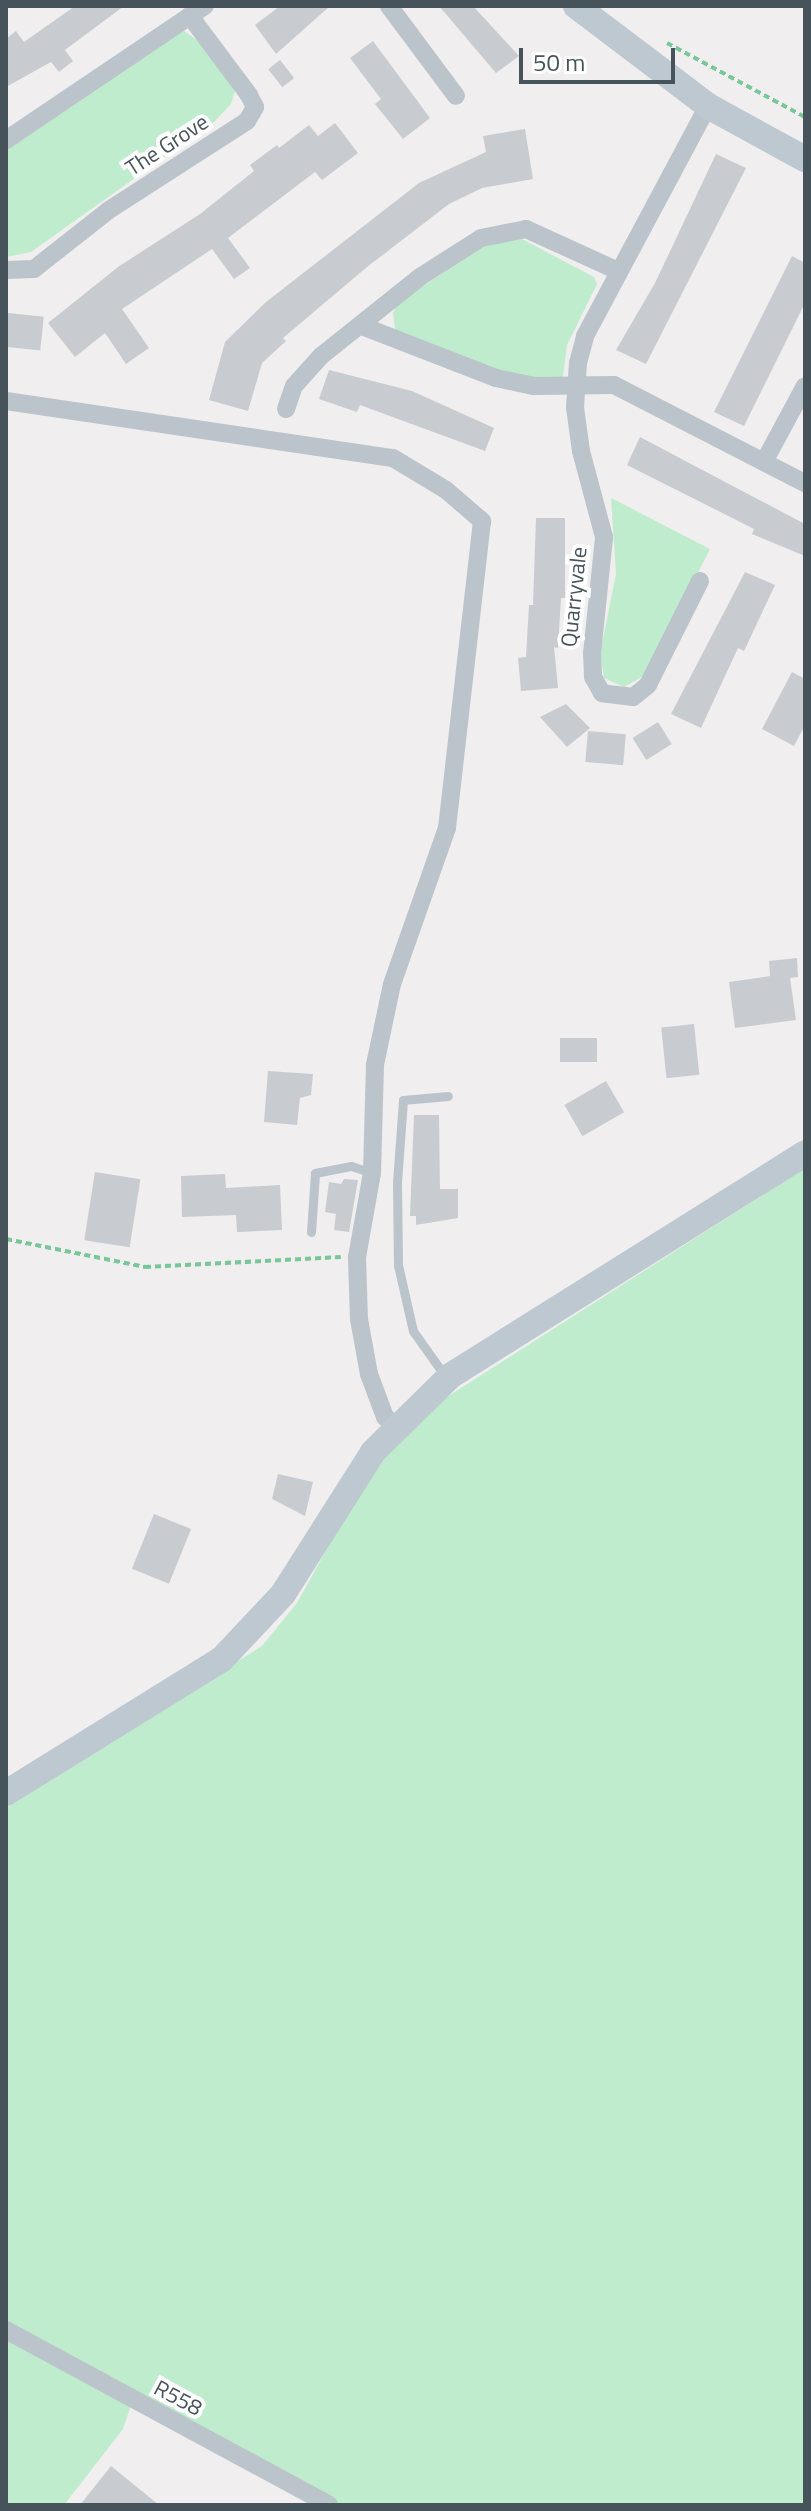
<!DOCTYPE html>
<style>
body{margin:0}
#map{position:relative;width:811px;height:2511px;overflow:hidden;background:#f0eeee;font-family:"Titillium Web",sans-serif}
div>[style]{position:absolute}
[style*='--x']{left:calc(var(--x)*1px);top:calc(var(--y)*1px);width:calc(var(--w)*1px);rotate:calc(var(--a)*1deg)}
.green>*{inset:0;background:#bfeccc}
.building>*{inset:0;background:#c8ccd0;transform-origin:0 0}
.path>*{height:4px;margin-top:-2px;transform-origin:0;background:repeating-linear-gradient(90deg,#79c799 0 6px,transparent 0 10px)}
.service>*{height:9px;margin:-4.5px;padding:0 4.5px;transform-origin:4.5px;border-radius:4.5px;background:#bac4ca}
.minor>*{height:18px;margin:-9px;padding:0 9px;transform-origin:9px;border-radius:9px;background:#bac4ca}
.secondary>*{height:26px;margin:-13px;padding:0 13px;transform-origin:13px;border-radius:13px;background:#bdc8d1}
span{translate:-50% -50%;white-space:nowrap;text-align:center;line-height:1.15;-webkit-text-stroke:8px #fff;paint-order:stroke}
.street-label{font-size:22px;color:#47535a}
.frame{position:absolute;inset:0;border:8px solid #47535a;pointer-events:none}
.scale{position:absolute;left:519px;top:48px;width:156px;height:36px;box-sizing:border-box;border:4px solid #47535a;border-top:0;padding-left:10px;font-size:24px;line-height:28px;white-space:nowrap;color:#47535a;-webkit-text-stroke:6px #fff;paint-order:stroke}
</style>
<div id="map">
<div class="green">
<div style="clip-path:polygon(180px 28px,209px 49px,235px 91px,231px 104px,215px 121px,31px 252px,6px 257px,6px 147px)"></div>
<div style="clip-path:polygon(520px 238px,594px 277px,597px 284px,567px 345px,563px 376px,556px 383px,502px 375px,395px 330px,393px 313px,399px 302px,489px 243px)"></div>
<div style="clip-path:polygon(611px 498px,710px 549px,647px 674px,624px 687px,604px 678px,600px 654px,616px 574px)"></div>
<div style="clip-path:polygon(805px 1168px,805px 2505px,338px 2505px,135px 2393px,123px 2429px,64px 2505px,6px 2505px,6px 1808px,262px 1646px,297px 1603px,374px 1464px,436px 1404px)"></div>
</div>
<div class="building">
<div style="clip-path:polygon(75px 6px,124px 6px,65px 50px,73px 61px,59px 72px,51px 62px,6px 87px,6px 39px,16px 31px,24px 42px)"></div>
<div style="clip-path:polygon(280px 6px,330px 6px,276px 54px,255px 25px)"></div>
<div style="clip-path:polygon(439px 6px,473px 6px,519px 56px,496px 73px)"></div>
<div style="clip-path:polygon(373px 41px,430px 118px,403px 139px,375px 104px,381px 99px,350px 58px)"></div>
<div style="left:280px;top:60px;width:23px;height:15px;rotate:52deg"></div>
<div style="clip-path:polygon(335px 123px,358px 153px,322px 180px,315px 172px,228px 238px,250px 268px,234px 279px,212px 249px,122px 309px,149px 348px,126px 364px,105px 333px,75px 357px,48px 323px,118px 267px,200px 214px,254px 171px,250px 165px,277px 145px,279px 148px,309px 125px,318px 136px)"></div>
<div style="clip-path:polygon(525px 129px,533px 179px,482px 188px,449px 204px,367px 267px,283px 338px,286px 341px,262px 363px,248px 411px,209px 400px,225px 342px,266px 302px,419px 183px,486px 152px,483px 136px)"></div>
<div style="clip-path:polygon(716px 154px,746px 168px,646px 364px,616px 350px,655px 283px)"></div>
<div style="clip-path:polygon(792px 256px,805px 263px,805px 303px,744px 426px,714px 412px)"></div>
<div style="left:8px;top:313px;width:36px;height:34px;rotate:6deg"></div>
<div style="clip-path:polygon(329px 370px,412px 391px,494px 428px,485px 451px,360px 405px,357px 412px,319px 399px)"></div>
<div style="clip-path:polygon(640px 437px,805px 524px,805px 556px,752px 534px,754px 529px,627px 465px)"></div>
<div style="clip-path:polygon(536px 518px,565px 518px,565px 598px,561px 598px,558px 648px,554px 647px,558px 688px,521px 691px,518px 658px,526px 657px,529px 605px,533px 605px)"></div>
<div style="clip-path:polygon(745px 572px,775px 585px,744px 651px,738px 648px,701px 728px,671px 714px)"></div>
<div style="clip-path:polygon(792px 672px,805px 679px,805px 725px,794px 746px,762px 729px)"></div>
<div style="clip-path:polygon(566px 704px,590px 728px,567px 747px,540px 717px)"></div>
<div style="left:658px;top:722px;width:26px;height:30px;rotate:58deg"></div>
<div style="left:588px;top:731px;width:38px;height:31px;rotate:5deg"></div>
<div style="clip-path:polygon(797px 958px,798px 977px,790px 978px,796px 1020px,735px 1028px,729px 982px,770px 976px,769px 961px)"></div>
<div style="left:694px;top:1024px;width:51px;height:33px;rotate:84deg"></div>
<div style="left:560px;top:1038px;width:37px;height:24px"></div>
<div style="clip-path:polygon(268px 1071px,313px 1074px,311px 1095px,300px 1098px,297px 1125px,264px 1122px)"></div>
<div style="left:606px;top:1081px;width:36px;height:48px;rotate:60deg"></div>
<div style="clip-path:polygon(414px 1115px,439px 1115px,440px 1189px,458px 1189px,458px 1218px,416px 1225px,416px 1216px,410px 1216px)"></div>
<div style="left:95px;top:1172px;width:46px;height:69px;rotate:9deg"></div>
<div style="clip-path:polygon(225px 1174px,226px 1188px,280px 1185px,282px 1230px,237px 1232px,236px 1215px,182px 1217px,181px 1176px)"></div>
<div style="clip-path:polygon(344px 1179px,358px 1180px,349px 1232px,334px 1230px,336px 1214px,325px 1212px,329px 1182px,341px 1184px)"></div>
<div style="clip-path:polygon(278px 1474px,313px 1482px,305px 1516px,272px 1499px)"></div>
<div style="left:154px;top:1514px;width:40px;height:59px;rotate:22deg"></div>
<div style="clip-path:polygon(111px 2466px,159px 2505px,80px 2505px)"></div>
</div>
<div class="path">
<div style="--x:667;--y:43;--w:157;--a:28.2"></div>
<div style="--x:6;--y:1239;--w:142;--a:11.4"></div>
<div style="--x:145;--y:1267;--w:196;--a:-2.9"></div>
</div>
<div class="service">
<div style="--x:311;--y:1232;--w:59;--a:-86.1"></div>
<div style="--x:315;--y:1173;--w:37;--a:-11"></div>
<div style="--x:351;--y:1166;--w:22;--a:18"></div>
<div style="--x:445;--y:1376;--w:55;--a:-125.4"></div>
<div style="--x:413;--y:1331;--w:68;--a:-102.8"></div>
<div style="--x:398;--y:1265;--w:83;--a:-90.7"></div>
<div style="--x:397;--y:1182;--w:82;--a:-85.8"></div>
<div style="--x:403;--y:1100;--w:45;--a:-5.1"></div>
</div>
<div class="minor">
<div style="--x:389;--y:6;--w:112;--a:53.3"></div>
<div style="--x:6;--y:140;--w:240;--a:-34"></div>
<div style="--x:6;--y:270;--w:28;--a:-2"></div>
<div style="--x:34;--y:269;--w:95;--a:-38.2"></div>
<div style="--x:109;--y:210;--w:164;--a:-32.8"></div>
<div style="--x:247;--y:121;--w:16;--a:-60"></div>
<div style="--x:255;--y:107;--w:13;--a:-117"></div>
<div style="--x:249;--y:95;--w:99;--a:-126.8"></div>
<div style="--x:362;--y:326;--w:144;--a:21.2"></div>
<div style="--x:496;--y:378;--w:39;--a:12"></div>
<div style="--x:534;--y:386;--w:80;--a:-0.7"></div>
<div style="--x:614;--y:385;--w:215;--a:27.2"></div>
<div style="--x:6;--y:401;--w:391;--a:8.4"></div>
<div style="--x:393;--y:458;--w:62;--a:31.1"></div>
<div style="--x:446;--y:490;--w:48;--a:40.7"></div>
<div style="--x:482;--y:521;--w:309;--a:96.5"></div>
<div style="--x:447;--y:828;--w:165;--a:109.4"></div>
<div style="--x:392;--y:984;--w:83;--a:101.9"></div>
<div style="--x:375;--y:1065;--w:108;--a:91.6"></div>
<div style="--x:372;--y:1173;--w:85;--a:100.1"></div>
<div style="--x:357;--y:1257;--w:62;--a:88.2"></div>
<div style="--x:359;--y:1319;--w:56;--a:79.7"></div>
<div style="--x:369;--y:1374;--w:46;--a:69.6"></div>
<div style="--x:385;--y:1417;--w:15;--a:42"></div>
<div style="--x:286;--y:409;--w:24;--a:-71"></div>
<div style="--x:294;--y:386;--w:40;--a:-48"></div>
<div style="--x:321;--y:356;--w:127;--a:-38.6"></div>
<div style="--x:420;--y:277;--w:72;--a:-32.6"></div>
<div style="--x:481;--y:238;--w:46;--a:-11.3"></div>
<div style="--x:526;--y:229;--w:101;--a:24.5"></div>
<div style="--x:764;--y:462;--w:86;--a:-61.7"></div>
<div style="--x:700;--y:581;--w:116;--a:116.6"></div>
<div style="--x:648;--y:685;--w:19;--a:141"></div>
<div style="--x:633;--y:697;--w:31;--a:-173"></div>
<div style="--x:602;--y:693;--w:18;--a:-119"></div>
<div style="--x:593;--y:677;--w:23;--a:-92"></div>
<div style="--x:592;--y:654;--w:118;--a:-84.1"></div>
<div style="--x:604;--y:537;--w:89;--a:-105"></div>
<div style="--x:581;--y:451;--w:44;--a:-97.8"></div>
<div style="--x:575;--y:407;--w:44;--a:-86.1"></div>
<div style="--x:578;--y:363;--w:28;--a:-75"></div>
<div style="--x:585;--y:336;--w:261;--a:-61.9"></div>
<div style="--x:6;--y:2330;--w:367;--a:28.4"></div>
</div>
<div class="secondary">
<div style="--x:576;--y:6;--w:166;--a:37.1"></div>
<div style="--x:708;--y:106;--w:111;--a:28.7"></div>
<div style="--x:6;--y:1793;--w:254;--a:-31.8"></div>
<div style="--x:222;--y:1659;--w:89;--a:-46.8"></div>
<div style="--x:283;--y:1594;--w:168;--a:-57.6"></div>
<div style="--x:373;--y:1452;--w:108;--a:-44.6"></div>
<div style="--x:450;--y:1376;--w:419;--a:-32.1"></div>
</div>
<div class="street-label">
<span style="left:167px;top:145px;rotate:-33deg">The Grove</span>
<span style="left:574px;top:597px;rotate:-84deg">Quarryvale</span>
<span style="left:178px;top:2398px;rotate:28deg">R558</span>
</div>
<div class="frame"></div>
<div class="scale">50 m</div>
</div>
